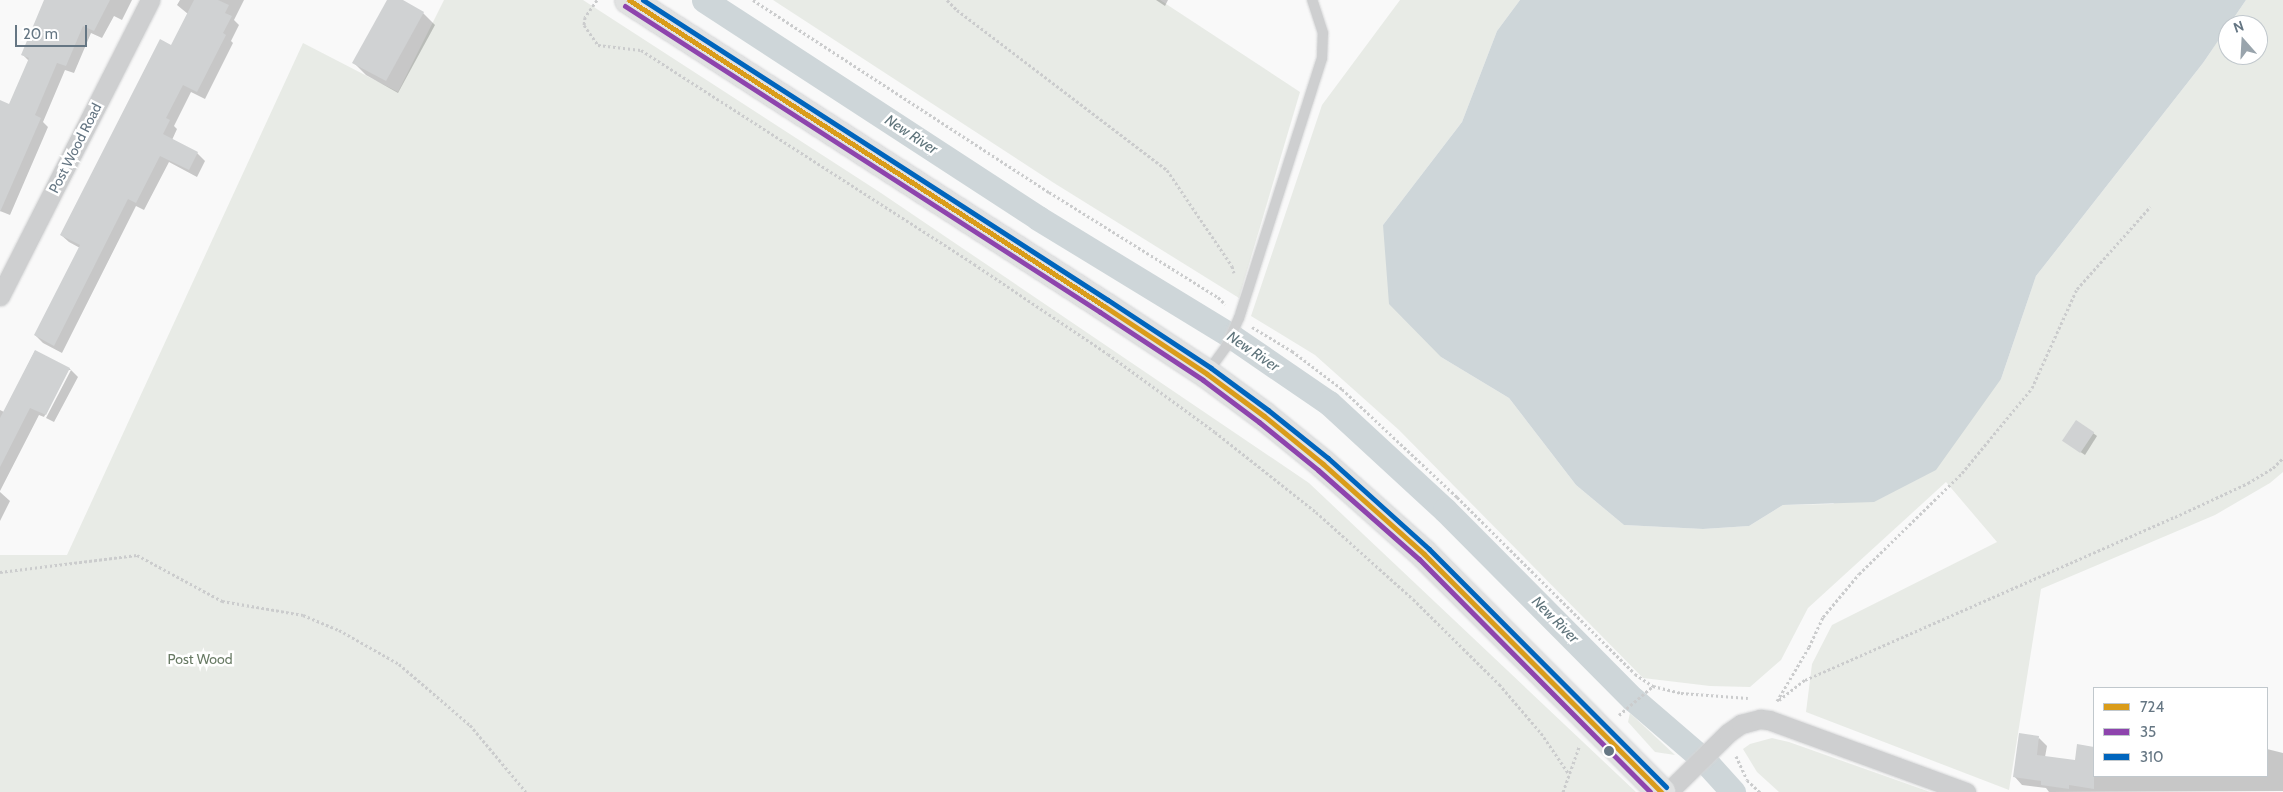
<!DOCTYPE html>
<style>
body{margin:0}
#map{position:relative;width:2283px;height:792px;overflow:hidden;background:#f9f9f9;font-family:Cabin,sans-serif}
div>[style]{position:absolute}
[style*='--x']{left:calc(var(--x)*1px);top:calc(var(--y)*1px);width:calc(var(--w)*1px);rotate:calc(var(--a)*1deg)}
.green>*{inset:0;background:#e8ebe6}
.water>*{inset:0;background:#ced6d9}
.shadow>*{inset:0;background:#0003}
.canal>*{height:25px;margin:-12.5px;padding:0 12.5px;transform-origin:12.5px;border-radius:12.5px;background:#ced6d9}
.building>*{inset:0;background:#d0d2d3;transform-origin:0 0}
.path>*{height:3px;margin-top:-1.5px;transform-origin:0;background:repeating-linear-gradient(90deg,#cbcccd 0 2.5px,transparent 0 5px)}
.roads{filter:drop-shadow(0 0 1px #d5d6d7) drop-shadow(0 0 1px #d5d6d7)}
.lane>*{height:10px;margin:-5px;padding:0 5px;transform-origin:5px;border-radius:5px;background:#cecfd0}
.street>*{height:19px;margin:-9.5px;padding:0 9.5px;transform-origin:9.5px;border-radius:9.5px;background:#cecfd0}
.primary>*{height:28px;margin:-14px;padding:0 14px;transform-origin:14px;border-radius:14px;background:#e1e2e2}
.bus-1>*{height:5px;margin:-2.5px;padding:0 2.5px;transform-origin:2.5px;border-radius:2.5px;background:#da9c1a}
.bus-2>*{height:5px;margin:-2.5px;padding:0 2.5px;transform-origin:2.5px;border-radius:2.5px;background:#8e44ad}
.bus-3>*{height:5px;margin:-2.5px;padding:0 2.5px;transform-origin:2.5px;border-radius:2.5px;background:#0065bd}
.dots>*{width:14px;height:14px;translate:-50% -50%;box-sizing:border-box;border:2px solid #fff;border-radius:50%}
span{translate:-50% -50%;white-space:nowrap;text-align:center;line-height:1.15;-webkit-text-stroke:5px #fff;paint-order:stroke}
.street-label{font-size:14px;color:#657683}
.park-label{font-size:14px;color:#687a64}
.water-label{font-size:15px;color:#60757c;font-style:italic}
.legend{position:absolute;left:2093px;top:687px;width:175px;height:90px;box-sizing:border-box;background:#fff;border:1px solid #c1c8cd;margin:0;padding:6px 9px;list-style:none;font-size:15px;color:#657683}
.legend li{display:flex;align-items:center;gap:10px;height:25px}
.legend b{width:25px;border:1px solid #c1c8cd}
.north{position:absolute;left:2218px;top:15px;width:50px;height:50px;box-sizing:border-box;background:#fff;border:1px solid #c1c8cd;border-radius:50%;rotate:341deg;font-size:14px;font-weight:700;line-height:20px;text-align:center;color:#657683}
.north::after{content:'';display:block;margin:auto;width:18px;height:22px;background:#99a4ac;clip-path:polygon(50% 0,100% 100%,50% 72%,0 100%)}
.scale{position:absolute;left:15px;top:25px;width:72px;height:22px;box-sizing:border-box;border:2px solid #657683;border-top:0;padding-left:6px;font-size:15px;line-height:18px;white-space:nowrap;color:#657683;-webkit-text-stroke:4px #fff;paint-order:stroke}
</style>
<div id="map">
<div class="green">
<div style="clip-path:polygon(444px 0,583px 0,881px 193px,1309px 483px,1636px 792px,0 792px,0 555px,67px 555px,303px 43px,398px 92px)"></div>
<div style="clip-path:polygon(773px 0,1160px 0,1300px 92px,1239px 298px,1054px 183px)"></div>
<div style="clip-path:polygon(1400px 0,1520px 0,1497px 31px,1462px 122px,1383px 225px,1441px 357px,1509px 398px,1576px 485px,1624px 525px,1703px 529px,1749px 526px,1783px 505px,1833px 504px,2001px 379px,2036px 276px,2203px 63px,2228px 26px,2228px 55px,2258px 55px,2258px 25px,2229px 25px,2246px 0,2283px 0,2283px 472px,2270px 483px,2215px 515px,2041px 589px,2009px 790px,1806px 712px,1812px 664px,1832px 625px,1997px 542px,1946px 482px,1808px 608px,1781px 660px,1750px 687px,1710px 686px,1643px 678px,1399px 430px,1315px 355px,1251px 316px,1322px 105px)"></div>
<div style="clip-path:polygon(1630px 713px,1675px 755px,1655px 752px,1628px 722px)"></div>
<div style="clip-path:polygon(1772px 738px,1789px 742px,1930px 792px,1779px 792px,1757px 772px,1743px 749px,1750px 744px)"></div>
</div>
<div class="water">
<div style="clip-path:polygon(1520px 0,2246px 0,2203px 63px,2036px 276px,2001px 379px,1936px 470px,1874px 502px,1783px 505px,1749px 526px,1703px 529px,1624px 525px,1576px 485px,1509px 398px,1441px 357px,1389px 304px,1383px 225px,1462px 122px,1497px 31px)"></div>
</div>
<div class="shadow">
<div style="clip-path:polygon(64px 0,132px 0,122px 20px,114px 16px,102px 38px,91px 33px,74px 73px,65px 70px,43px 122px,48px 127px,10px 215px,0 211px,0 104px,10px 106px,29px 61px,23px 55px)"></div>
<div style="clip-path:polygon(180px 0,244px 0,234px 20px,239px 25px,231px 41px,233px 43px,205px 99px,191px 92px,174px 126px,177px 129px,172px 140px,197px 153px,205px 161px,197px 177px,169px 162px,144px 210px,136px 206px,62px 353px,43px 343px,35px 335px,80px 248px,69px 242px,61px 235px,172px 46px,188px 14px,177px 5px)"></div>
<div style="clip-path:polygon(388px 0,400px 0,423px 13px,435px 25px,398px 93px,366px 75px,354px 63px)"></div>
<div style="clip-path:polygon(1156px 0,1168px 0,1165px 6px)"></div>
<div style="clip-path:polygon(35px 351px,70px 369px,78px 377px,54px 422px,46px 418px,71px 370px,68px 370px,44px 417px,39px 415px,0 491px,0 410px,4px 412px)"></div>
<div style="clip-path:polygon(2093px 433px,2097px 436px,2085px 455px,2064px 441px)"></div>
<div style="clip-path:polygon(0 492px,10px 501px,0 521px)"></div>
<div style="clip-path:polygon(2039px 738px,2047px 746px,2045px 757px,2076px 762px,2078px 745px,2094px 748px,2094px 776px,2267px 776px,2267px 749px,2283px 753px,2283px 791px,2049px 792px,2046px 788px,2022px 785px,2014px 776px)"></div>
</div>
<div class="canal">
<div style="--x:704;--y:0;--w:399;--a:33.1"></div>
<div style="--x:1038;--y:218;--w:226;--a:31.4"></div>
<div style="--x:1231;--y:336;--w:119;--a:34.4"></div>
<div style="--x:1329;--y:403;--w:158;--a:42.7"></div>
<div style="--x:1445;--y:510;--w:267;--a:45.2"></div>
<div style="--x:1633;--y:699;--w:95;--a:40.7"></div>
<div style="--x:1705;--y:761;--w:42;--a:47.9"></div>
</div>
<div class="building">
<div style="clip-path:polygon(44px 0,110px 0,94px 31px,83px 26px,66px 66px,57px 63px,35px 115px,41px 118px,0 212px,0 100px,9px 104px,29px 58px,21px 55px)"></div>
<div style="clip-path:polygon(194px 0,218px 0,229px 5px,225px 13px,232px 16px,223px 33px,226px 35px,197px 92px,183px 85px,166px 118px,170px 120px,163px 134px,198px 152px,189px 170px,160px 156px,136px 203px,128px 199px,54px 346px,34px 335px,80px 245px,60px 235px,160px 39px,171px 45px)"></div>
<div style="clip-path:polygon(387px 0,403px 0,424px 12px,386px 81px,352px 63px)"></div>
<div style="clip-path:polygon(35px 350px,70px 368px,46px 415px,30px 408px,0 467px,0 418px)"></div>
<div style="left:2076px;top:420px;width:22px;height:25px;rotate:34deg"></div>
<div style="clip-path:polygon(2019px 733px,2039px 736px,2037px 755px,2075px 760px,2077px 744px,2094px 747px,2094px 789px,2069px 785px,2069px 789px,2041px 785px,2041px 781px,2013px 777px)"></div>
</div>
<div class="path">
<div style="--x:597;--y:0;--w:21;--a:125"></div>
<div style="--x:585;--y:17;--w:8;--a:97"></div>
<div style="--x:584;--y:25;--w:24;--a:55"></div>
<div style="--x:598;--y:45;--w:43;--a:6.6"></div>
<div style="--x:641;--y:50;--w:396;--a:32.7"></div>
<div style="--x:974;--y:264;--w:161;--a:33.9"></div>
<div style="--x:1108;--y:354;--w:132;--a:36.1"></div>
<div style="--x:1215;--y:432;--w:129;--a:38.4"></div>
<div style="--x:1316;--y:512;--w:130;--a:41.9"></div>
<div style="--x:1413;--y:599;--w:121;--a:44.7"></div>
<div style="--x:1499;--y:684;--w:65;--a:49.4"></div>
<div style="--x:1541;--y:733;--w:50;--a:55.7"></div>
<div style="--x:753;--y:0;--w:353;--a:33"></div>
<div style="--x:1049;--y:192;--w:199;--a:31.9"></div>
<div style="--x:1218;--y:297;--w:10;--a:45"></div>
<div style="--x:947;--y:0;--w:14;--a:45"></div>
<div style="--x:957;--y:10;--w:264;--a:37.3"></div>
<div style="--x:1167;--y:170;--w:116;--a:55.9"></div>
<div style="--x:1232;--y:266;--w:7;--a:74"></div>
<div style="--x:1252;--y:327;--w:47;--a:31"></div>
<div style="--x:1292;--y:351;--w:63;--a:37.2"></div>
<div style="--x:1342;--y:389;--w:158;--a:43.2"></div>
<div style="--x:1457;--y:497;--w:251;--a:44.8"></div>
<div style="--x:1635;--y:674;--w:22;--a:34"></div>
<div style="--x:1653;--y:686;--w:29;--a:14"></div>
<div style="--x:1681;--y:693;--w:67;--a:4.3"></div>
<div style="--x:0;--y:572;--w:138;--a:-7.1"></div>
<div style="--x:137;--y:555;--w:97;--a:28.4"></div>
<div style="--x:222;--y:601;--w:82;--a:9.8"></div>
<div style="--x:303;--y:615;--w:39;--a:23"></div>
<div style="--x:339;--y:630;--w:69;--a:29.5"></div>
<div style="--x:399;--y:664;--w:94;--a:40.7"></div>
<div style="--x:470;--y:725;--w:87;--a:50.1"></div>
<div style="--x:1779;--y:700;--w:33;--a:-38"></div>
<div style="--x:1805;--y:680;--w:404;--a:-23.8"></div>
<div style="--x:2175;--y:517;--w:81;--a:-25"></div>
<div style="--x:2248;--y:483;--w:29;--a:-31"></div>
<div style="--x:2273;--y:468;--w:14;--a:-45"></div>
<div style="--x:1777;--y:701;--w:63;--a:-59.3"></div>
<div style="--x:1809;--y:647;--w:33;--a:-65"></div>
<div style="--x:1823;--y:617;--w:56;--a:-50.1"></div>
<div style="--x:1859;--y:574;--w:144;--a:-44.4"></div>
<div style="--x:1962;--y:473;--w:110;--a:-50.5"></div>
<div style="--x:2032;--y:388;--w:109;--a:-65.6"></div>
<div style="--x:2077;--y:289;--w:110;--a:-48.3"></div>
<div style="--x:1619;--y:715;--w:45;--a:-40.5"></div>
<div style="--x:1736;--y:756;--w:26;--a:65"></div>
<div style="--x:1747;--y:780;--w:18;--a:43"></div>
<div style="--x:1563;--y:792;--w:48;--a:-70.4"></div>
</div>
<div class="roads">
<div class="lane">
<div style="--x:1207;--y:373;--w:32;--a:-54"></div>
<div style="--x:1226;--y:347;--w:32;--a:-66"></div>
<div style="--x:1239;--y:318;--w:273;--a:-72.3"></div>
<div style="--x:1322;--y:58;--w:25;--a:-88"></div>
<div style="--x:1323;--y:33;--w:35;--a:-108"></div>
</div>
<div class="street">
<div style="--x:0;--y:296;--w:332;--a:-63.1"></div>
<div style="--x:1668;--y:792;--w:84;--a:-44.5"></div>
<div style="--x:1728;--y:733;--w:16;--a:-35"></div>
<div style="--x:1741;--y:724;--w:20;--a:-15"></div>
<div style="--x:1760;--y:719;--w:9;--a:6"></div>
<div style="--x:1769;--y:720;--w:210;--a:20.1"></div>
</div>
<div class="primary">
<div style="--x:629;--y:0;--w:565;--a:32.79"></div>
<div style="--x:1104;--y:306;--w:123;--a:33.4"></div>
<div style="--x:1207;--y:374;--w:71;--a:36.4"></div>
<div style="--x:1264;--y:416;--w:76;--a:39.1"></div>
<div style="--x:1323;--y:464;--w:135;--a:41.7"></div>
<div style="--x:1424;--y:554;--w:336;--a:45.1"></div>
</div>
</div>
<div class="bus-1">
<div style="--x:629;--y:0;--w:565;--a:32.79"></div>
<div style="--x:1104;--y:306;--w:123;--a:33.4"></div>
<div style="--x:1207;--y:374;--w:71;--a:36.4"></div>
<div style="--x:1264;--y:416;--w:76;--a:39.1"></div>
<div style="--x:1323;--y:464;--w:135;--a:41.7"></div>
<div style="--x:1424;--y:554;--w:336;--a:45.1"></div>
</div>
<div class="bus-2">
<div style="--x:625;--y:6;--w:565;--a:32.79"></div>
<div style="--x:1100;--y:312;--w:123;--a:33.4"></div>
<div style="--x:1203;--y:380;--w:70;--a:36.9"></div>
<div style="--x:1259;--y:422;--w:76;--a:39.1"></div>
<div style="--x:1318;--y:470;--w:135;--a:41.4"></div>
<div style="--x:1419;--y:559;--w:328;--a:45.2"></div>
</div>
<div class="bus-3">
<div style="--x:643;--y:0;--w:553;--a:32.83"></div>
<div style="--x:1108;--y:300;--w:123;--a:33.4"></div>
<div style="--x:1211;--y:368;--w:71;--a:36.4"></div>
<div style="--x:1268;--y:410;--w:77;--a:38.7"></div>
<div style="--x:1328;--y:458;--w:136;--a:42"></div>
<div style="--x:1429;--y:549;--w:336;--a:45.1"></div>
</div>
<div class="dots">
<div style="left:1609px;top:751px;background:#657683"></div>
</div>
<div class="street-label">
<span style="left:75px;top:148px;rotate:-63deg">Post Wood Road</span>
</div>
<div class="park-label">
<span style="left:200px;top:659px">Post Wood</span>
</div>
<div class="water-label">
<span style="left:911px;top:135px;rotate:33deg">New River</span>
<span style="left:1253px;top:352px;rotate:34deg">New River</span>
<span style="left:1555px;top:620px;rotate:45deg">New River</span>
</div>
<ul class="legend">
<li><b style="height:6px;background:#da9c1a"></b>724</li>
<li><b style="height:6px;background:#8e44ad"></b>35</li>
<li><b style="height:6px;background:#0065bd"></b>310</li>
</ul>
<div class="north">N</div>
<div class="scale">20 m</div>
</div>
